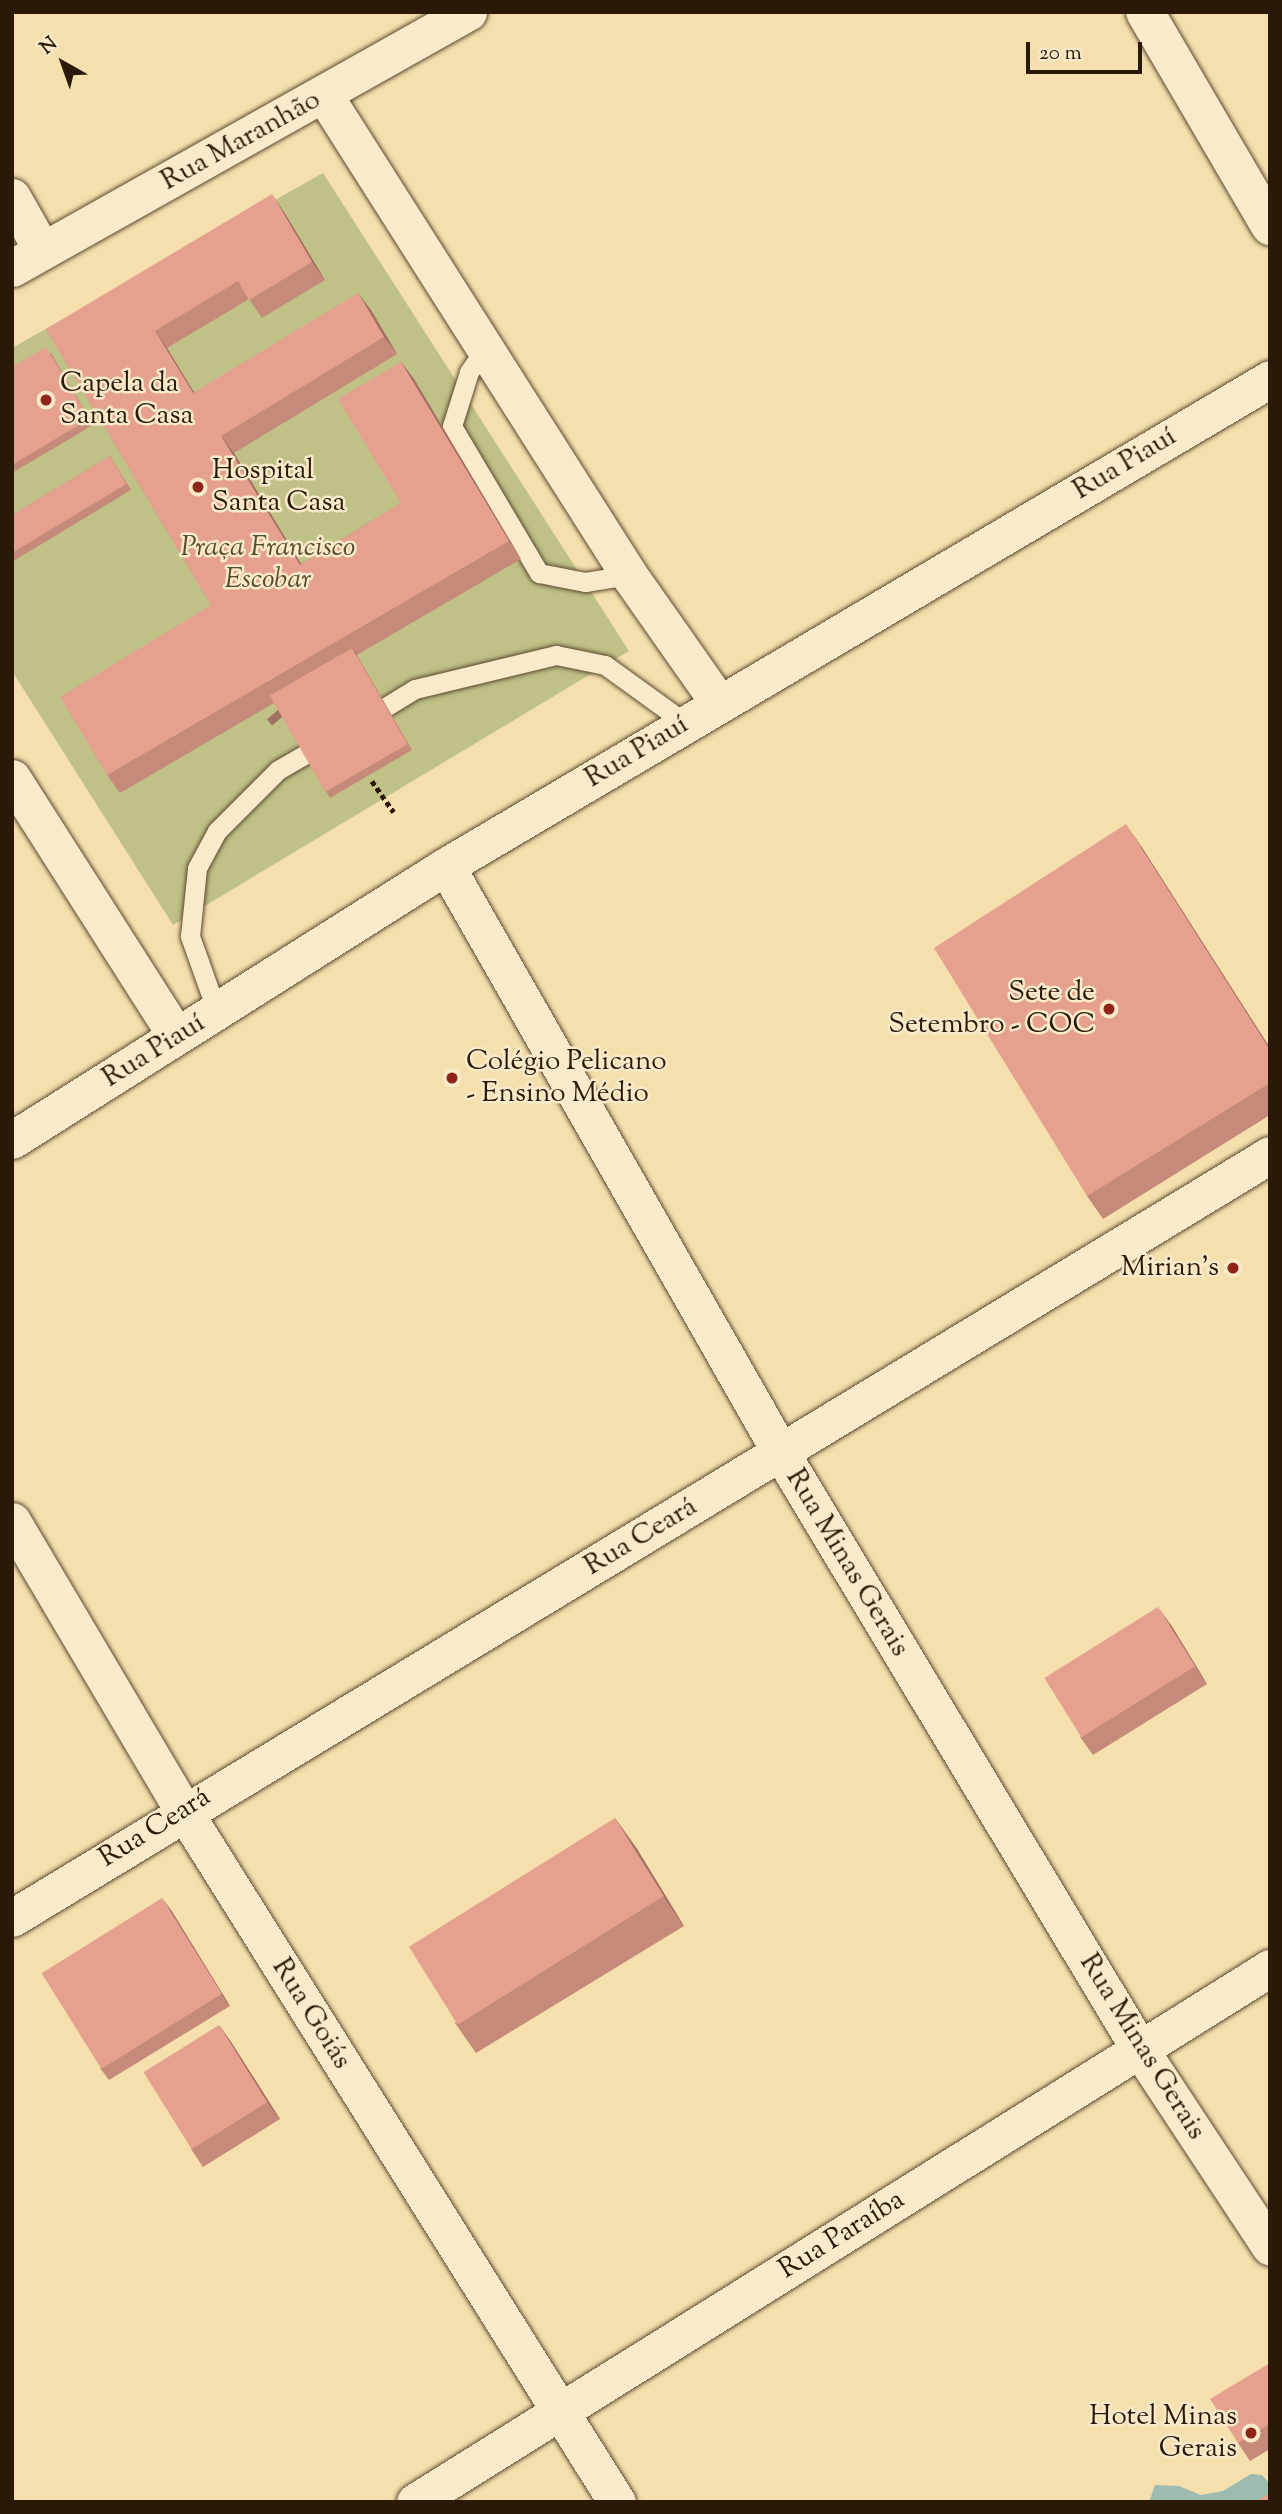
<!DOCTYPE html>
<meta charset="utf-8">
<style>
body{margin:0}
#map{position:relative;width:1282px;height:2514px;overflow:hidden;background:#f4dfad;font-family:"Sorts Mill Goudy",serif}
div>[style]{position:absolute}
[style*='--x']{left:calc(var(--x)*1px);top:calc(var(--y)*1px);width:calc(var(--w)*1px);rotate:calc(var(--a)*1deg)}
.green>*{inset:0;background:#bfc187}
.water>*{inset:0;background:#9ebbb2}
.path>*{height:4.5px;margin-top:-2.25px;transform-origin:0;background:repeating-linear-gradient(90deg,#2b1907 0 5px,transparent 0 8.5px)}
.roads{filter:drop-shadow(0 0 2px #5d4a30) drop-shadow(0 0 2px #5d4a30)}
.service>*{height:19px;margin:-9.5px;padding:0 9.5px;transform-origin:9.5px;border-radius:9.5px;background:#f8eaca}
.minor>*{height:37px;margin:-18.5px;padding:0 18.5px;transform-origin:18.5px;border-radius:18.5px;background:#f8eaca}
.tertiary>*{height:38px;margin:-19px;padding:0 19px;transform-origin:19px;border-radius:19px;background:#f8eaca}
.wall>*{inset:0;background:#c58a79}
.shaded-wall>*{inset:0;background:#a07163;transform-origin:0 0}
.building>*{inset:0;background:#e5a18d;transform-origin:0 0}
.dots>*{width:19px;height:19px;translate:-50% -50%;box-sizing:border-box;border:4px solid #f8eaca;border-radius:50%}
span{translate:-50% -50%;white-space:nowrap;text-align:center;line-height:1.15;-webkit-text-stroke:5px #f8eaca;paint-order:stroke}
.street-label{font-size:28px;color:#2b1907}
.poi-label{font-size:28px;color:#2b1907}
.left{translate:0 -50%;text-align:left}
.right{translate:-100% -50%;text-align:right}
.park-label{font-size:28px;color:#574b2d;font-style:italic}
.frame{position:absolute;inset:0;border:14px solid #2b1907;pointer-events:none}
.north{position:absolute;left:28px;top:28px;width:70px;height:70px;-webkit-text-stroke:5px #f8eaca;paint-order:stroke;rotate:320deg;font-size:19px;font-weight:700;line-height:28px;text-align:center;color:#2b1907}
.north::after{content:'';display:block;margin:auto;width:24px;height:32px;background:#2b1907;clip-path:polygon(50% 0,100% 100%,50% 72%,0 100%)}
.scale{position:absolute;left:1026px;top:42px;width:116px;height:32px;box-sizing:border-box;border:4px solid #2b1907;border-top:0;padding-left:9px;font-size:21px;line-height:24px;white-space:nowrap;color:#2b1907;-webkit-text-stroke:5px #f8eaca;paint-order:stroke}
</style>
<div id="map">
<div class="green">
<div style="clip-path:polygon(323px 173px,629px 651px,173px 925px,12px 671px,12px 348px)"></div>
</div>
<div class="water">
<div style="clip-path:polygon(1251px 2474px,1262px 2475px,1270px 2484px,1266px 2502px,1149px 2502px,1155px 2485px,1179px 2486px,1201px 2495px,1223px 2491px)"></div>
</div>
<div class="path">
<div style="--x:372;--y:781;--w:38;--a:55"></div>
</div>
<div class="roads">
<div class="service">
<div style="--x:485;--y:349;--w:28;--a:125"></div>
<div style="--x:469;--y:372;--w:57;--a:107.5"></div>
<div style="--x:452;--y:426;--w:171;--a:59.4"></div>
<div style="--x:539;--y:573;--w:47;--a:11.1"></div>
<div style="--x:585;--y:582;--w:45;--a:-9"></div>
<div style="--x:366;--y:719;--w:57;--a:-31.5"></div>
<div style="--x:415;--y:689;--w:145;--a:-13.6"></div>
<div style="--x:556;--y:655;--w:50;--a:11.5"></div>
<div style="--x:605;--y:665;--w:99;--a:35.9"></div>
<div style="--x:217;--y:1012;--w:81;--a:-109.6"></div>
<div style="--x:190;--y:936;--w:68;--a:-84.1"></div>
<div style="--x:197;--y:868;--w:42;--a:-61.6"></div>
<div style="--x:217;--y:831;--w:86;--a:-45"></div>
<div style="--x:278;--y:770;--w:54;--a:-29.9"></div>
</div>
<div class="minor">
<div style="--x:324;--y:95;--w:569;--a:57.57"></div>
<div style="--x:629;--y:575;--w:156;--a:54.9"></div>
<div style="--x:12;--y:197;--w:61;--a:60.5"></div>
<div style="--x:12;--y:268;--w:523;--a:-29.31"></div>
<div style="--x:12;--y:778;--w:305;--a:57.5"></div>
<div style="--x:446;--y:866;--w:676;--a:60.29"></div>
<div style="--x:781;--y:1453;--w:694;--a:58.97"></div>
<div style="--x:1139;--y:2048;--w:238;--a:56.6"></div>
<div style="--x:12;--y:1140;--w:513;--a:-32.27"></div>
<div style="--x:446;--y:866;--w:957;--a:-30.58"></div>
<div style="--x:12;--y:1521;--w:336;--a:59.4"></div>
<div style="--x:183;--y:1810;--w:817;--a:57.91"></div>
<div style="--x:12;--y:1918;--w:1471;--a:-31.24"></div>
<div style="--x:415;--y:2502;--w:1008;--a:-31.99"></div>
</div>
<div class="tertiary">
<div style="--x:1145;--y:12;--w:248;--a:59.7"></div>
</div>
</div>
<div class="wall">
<div style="clip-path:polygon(284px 212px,325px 280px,262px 318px,249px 299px,167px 348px,194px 392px,371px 310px,397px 354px,234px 453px,301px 564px,401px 503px,401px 362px,414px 379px,521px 559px,357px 655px,412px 750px,330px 798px,274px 703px,120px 793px,107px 775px,211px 605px,46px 329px)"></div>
<div style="clip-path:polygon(51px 353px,93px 425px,12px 473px,12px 367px)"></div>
<div style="clip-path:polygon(110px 456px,131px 490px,12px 562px,12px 515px)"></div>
<div style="clip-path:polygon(1141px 846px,1270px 1048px,1270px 1115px,1103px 1219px,1087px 1196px)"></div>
<div style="clip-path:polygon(1171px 1625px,1207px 1684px,1093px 1755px,1080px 1737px)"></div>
<div style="clip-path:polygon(615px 1818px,637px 1849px,684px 1926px,476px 2053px,455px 2023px)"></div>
<div style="clip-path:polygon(171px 1910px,230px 2006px,109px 2080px,100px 2068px)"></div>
<div style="clip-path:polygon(219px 2025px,231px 2042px,280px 2119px,203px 2167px,191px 2149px)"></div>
<div style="clip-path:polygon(1270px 2363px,1270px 2449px,1250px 2461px,1238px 2443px)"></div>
</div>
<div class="shaded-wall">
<div style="clip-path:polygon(272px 194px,284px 212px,325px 280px,312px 262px)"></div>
<div style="clip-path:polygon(358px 293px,371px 310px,397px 354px,384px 337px)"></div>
<div style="clip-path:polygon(155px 331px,167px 348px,205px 411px,193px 393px)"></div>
<div style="clip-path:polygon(401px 362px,414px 379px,521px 559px,509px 541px)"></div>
<div style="clip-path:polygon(221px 436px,234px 453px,312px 582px,300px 565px)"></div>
<div style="left:352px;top:648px;width:8px;height:111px;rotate:50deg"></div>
<div style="clip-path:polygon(1126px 824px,1141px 846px,1270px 1048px,1270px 1050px)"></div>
<div style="clip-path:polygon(1158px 1607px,1171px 1625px,1207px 1684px,1195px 1666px)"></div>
<div style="clip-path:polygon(615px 1818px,637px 1849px,684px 1926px,663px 1896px)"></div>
<div style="clip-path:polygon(162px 1898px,171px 1910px,230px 2006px,221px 1994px)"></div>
<div style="clip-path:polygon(219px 2025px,231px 2042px,280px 2119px,267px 2102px)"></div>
</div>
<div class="building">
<div style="clip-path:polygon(272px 194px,312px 262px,249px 300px,238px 281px,155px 331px,193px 393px,358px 293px,384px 337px,221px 436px,300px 565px,401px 503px,338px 399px,401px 362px,509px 541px,107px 775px,60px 697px,211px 605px,46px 329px)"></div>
<div style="clip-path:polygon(46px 347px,89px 419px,12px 465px,12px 367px)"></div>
<div style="clip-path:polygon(110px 456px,126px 484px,12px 553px,12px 515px)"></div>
<div style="left:352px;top:648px;width:111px;height:95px;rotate:60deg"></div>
<div style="clip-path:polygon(1126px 824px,1270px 1050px,1270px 1083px,1087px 1196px,934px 948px)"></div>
<div style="left:1158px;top:1607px;width:70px;height:134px;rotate:58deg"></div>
<div style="left:615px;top:1818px;width:92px;height:243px;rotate:58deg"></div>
<div style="left:162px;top:1898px;width:113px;height:142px;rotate:58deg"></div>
<div style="left:219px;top:2025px;width:91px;height:89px;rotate:58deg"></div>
<div style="clip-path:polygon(1270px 2363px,1270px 2424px,1238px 2443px,1210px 2399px)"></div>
<div style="clip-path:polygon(1270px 2493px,1270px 2502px,1255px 2502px)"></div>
</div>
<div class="dots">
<div style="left:46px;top:400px;background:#8f2418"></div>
<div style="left:198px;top:487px;background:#8f2418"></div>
<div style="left:1109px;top:1009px;background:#8f2418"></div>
<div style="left:452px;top:1078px;background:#8f2418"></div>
<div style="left:1233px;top:1268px;background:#8f2418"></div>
<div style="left:1251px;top:2433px;background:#8f2418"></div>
</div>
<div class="street-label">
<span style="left:241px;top:141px;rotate:-29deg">Rua Maranhão</span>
<span style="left:1125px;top:464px;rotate:-31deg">Rua Piauí</span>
<span style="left:637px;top:752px;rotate:-31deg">Rua Piauí</span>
<span style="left:154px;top:1051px;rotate:-32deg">Rua Piauí</span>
<span style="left:641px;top:1537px;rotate:-31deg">Rua Ceará</span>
<span style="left:847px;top:1563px;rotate:59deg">Rua Minas Gerais</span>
<span style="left:155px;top:1828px;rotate:-32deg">Rua Ceará</span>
<span style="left:311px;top:2014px;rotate:58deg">Rua Goiás</span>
<span style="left:1142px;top:2047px;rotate:58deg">Rua Minas Gerais</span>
<span style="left:842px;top:2235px;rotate:-32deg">Rua Paraíba</span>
</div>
<div class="poi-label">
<span class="left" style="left:60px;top:400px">Capela da<br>Santa Casa</span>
<span class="left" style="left:212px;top:487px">Hospital<br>Santa Casa</span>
<span class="right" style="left:1095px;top:1009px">Sete de<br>Setembro - COC</span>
<span class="left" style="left:466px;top:1078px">Colégio Pelicano<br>- Ensino Médio</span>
<span class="right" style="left:1219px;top:1268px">Mirian’s</span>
<span class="right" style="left:1237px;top:2433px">Hotel Minas<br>Gerais</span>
</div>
<div class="park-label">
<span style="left:268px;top:564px">Praça Francisco<br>Escobar</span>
</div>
<div class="frame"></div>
<div class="north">N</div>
<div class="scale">20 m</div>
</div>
